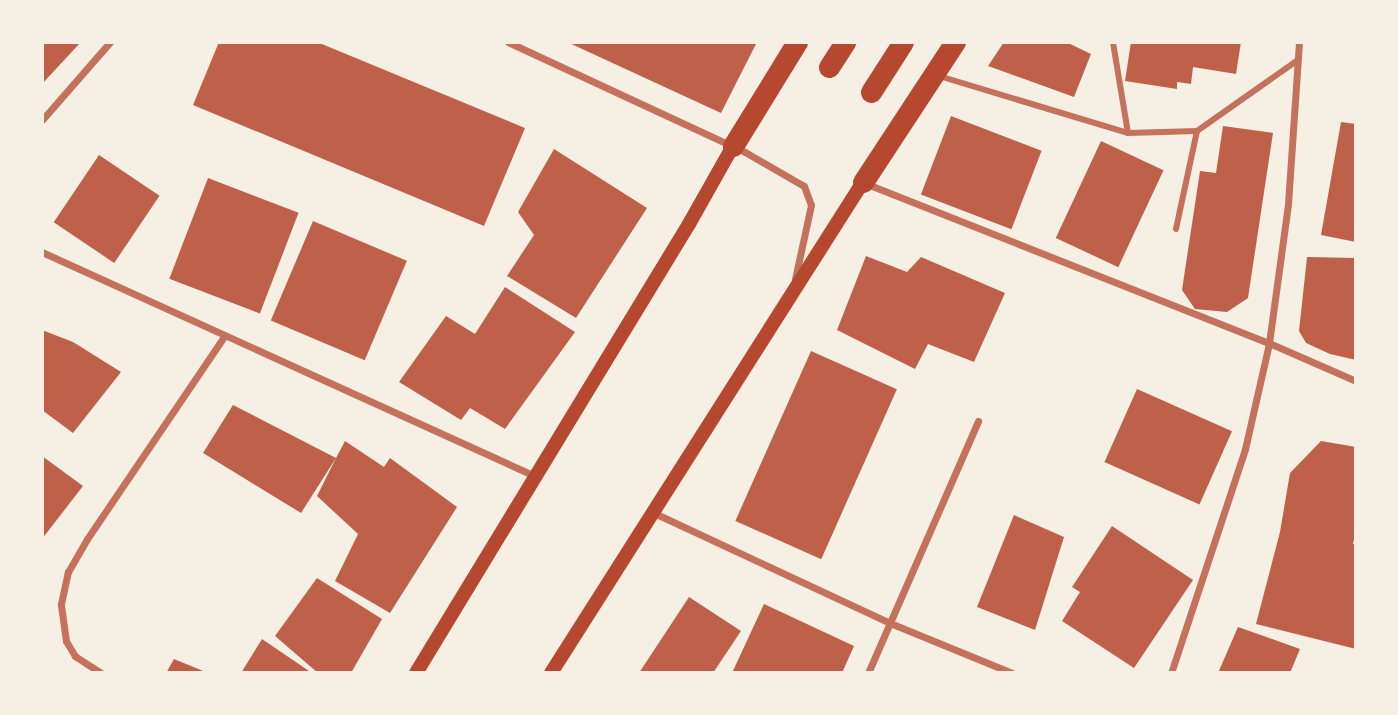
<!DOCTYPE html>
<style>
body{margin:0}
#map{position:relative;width:1398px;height:715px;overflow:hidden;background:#f6efe4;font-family:Georgia,serif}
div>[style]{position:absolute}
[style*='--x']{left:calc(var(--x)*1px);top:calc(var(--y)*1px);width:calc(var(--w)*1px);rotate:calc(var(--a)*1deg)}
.building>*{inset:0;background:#bf614a;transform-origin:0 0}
.pedestrian>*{height:6px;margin:-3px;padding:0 3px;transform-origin:3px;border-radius:3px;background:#c5725c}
.minor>*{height:7px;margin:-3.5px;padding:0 3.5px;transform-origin:3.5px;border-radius:3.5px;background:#c5725c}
.secondary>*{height:14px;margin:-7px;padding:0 7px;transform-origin:7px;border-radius:7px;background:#b5482f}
.motorway>*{height:21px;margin:-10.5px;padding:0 10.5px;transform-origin:10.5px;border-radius:10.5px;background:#b5482f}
span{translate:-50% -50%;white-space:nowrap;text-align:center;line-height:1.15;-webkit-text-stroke:6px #f6efe4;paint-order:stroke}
.frame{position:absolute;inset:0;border:44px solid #f6efe4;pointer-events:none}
</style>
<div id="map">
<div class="building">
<div style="clip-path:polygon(42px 42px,81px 42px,42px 84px)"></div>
<div style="clip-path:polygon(219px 42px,317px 42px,525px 128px,484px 226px,193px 105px)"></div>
<div style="clip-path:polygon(567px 42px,757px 42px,721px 113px)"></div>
<div style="clip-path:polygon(1004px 42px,1066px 42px,1091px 54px,1074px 97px,988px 66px)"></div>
<div style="clip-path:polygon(1131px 42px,1241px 42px,1236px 74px,1193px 67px,1191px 84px,1177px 82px,1177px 89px,1125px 81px)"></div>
<div style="left:951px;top:116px;width:97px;height:84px;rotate:21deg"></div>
<div style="clip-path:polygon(1341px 122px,1356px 124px,1356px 242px,1321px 235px)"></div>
<div style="clip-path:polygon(1223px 126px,1273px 133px,1248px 298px,1227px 312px,1195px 309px,1182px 290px,1200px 171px,1216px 173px)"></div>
<div style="left:1101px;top:141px;width:69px;height:107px;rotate:25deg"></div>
<div style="clip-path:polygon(554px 149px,647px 208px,576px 318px,507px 276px,534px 235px,518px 212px)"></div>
<div style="left:99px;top:155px;width:73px;height:81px;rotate:34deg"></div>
<div style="left:208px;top:178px;width:97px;height:108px;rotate:21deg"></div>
<div style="left:313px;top:221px;width:102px;height:108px;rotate:23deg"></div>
<div style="clip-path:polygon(866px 256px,907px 272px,921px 257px,1005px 293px,974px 362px,928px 344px,915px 369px,837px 330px)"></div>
<div style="clip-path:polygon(1307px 257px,1356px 258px,1354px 299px,1356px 360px,1330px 354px,1306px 343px,1299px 331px)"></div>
<div style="clip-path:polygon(505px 287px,575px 332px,505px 429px,470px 408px,461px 420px,399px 382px,446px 316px,475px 334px)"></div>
<div style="clip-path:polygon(42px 330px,73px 342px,121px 372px,73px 433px,42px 410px)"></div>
<div style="left:811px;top:351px;width:94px;height:186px;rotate:24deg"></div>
<div style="left:1137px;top:389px;width:104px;height:80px;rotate:24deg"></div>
<div style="clip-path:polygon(233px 405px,336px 458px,345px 441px,384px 467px,390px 458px,457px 507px,390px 613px,335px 581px,358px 534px,317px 496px,336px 458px,301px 513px,203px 453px)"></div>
<div style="clip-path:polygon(1321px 441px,1356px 447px,1356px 531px,1353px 544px,1356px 545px,1356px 649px,1256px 624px,1280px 532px,1290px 473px)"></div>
<div style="clip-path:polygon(42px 456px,83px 486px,42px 539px)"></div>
<div style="clip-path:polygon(1014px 515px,1064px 537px,1035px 630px,977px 607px)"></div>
<div style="clip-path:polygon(1112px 526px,1193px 580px,1134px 668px,1062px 621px,1080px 592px,1072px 587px)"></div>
<div style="clip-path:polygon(317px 578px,382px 619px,351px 673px,318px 673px,275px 636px)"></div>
<div style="clip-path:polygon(689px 597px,741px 631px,713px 673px,639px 673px)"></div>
<div style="clip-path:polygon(764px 604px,854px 646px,842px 673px,732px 673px)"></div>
<div style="clip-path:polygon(1238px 627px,1300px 649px,1290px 673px,1218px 673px)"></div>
<div style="clip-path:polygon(262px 639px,312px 673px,241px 673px)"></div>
<div style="clip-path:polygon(174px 659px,208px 673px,166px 673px)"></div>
</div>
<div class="pedestrian">
<div style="--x:939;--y:76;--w:197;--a:16.8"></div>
<div style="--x:1128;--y:133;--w:92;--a:-99.4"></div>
<div style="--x:1128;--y:133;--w:69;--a:-1.7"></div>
<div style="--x:1197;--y:131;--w:123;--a:-35.1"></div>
<div style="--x:1176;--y:229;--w:100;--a:-77.9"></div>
</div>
<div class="minor">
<div style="--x:508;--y:42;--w:261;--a:24.9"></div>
<div style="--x:745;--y:152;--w:68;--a:30"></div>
<div style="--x:804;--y:186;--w:20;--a:70"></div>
<div style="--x:811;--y:205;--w:76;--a:102.2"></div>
<div style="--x:42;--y:120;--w:103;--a:-48.9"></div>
<div style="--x:867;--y:184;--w:432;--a:21.6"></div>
<div style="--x:1269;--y:343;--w:95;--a:23.6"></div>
<div style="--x:42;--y:252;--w:542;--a:24.44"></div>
<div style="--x:652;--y:512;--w:263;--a:25"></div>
<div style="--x:890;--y:623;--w:132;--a:22.3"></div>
<div style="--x:101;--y:673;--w:31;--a:-147"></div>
<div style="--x:75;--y:656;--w:17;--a:-121"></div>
<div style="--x:66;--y:641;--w:37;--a:-98"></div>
<div style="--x:61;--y:604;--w:33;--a:-78"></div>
<div style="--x:68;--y:572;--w:38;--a:-60"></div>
<div style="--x:87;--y:539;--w:246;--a:-55.9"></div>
<div style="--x:868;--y:673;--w:275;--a:-66.4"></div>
<div style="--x:1171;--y:673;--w:236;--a:-71.7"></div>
<div style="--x:1245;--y:449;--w:109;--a:-77.2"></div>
<div style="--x:1269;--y:343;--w:140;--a:-82.2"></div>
<div style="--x:1288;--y:204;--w:162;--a:-86.1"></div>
</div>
<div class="secondary">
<div style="--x:416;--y:673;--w:525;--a:-58.7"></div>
<div style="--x:689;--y:224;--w:90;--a:-60.6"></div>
<div style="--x:551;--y:673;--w:582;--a:-57.57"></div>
</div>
<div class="motorway">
<div style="--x:829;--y:67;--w:30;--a:-57"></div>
<div style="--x:871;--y:92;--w:59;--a:-57.4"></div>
<div style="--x:733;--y:146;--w:122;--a:-58.4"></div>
<div style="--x:863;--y:182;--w:168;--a:-56.7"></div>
</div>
<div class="frame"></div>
</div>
